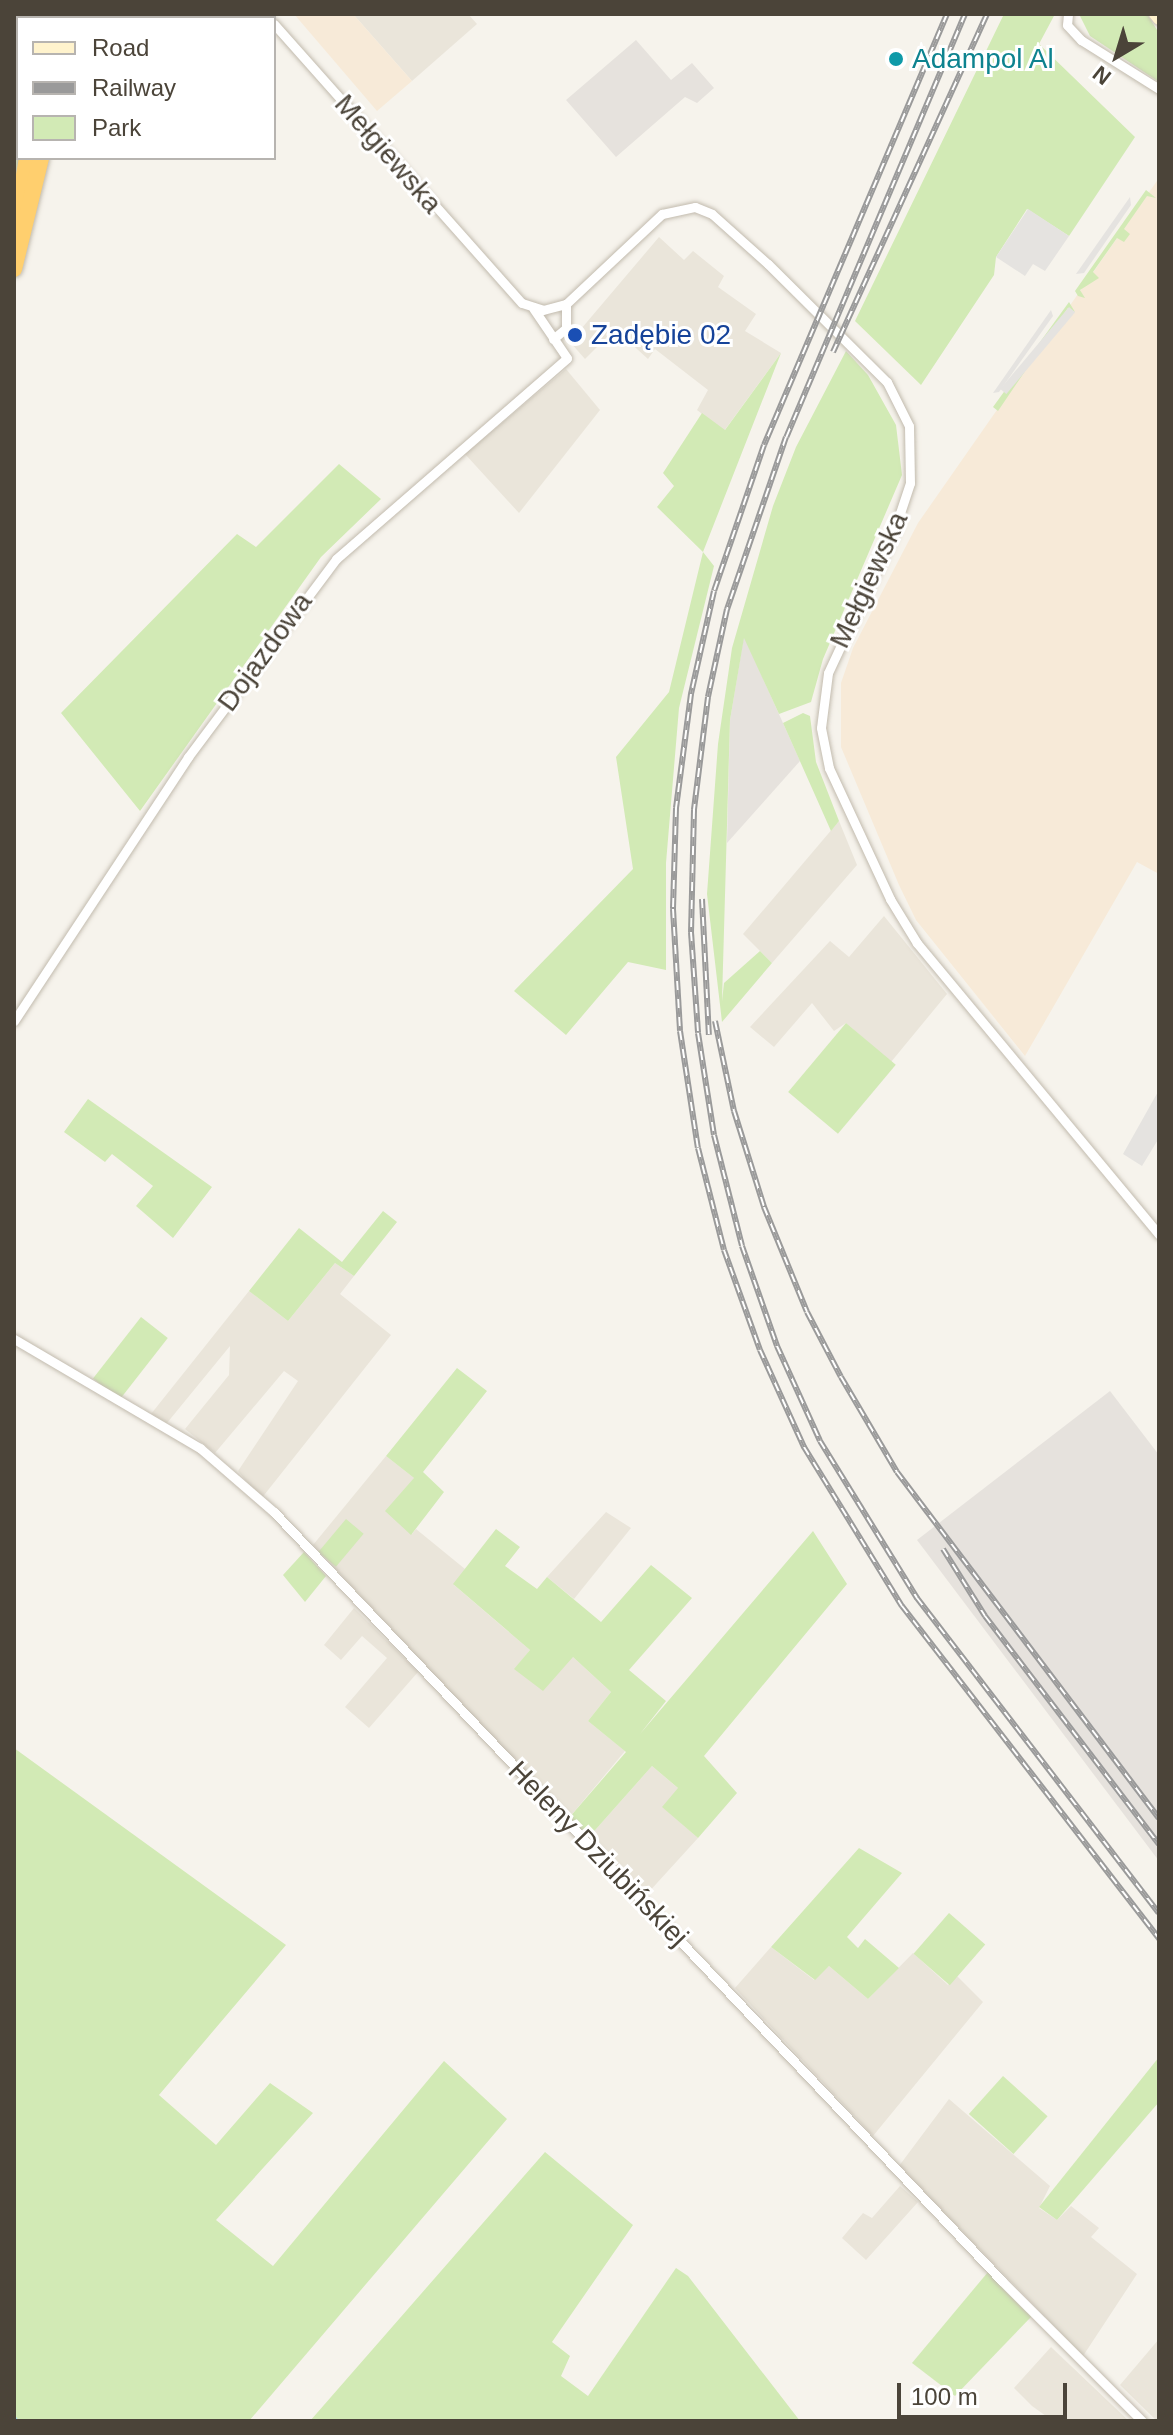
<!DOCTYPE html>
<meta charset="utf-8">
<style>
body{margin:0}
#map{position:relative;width:1173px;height:2435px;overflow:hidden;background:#f6f3ec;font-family:Arial,sans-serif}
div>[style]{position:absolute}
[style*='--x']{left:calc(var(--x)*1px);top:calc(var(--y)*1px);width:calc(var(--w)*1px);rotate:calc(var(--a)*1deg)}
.residential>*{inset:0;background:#eae5da}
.commercial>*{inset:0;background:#f7ead8}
.industrial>*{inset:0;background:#e6e2dd}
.green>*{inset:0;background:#d2eab5;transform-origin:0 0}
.parking>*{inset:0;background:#e5e3e0;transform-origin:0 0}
.stream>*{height:3px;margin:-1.5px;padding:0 1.5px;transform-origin:1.5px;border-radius:1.5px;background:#a9d4f2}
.roads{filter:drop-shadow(0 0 2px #c2bbae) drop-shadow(0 0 2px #c2bbae)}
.minor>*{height:9px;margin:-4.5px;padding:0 4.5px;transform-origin:4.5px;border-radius:4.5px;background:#fff}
.secondary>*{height:12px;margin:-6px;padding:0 6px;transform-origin:6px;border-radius:6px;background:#fff3cd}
.motorway>*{height:16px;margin:-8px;padding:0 8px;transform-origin:8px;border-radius:8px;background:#ffcf6e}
.rail>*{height:6px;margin-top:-3px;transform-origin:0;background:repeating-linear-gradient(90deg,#fff 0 9px,#9a9a9a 0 18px);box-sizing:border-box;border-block:2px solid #9a9a9a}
.dots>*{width:22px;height:22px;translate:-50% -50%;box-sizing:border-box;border:4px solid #fff;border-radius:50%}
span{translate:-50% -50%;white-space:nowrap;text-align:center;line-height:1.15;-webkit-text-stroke:6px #fff;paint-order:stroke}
.culture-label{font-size:28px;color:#0d838f}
.left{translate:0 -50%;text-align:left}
.street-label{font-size:28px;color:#4b4439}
.transit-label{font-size:28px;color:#164399}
.frame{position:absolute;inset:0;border:16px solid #4b4439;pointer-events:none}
.legend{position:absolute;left:16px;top:16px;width:260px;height:144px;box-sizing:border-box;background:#fff;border:2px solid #b7b4b0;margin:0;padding:10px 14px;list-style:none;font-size:24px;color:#4b4439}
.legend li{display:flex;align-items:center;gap:16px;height:40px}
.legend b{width:40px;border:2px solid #b7b4b0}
.north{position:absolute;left:1077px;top:16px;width:80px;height:80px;-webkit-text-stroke:6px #fff;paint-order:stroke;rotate:218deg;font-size:22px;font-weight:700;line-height:32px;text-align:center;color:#4b4439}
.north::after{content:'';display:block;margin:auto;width:28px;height:36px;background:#4b4439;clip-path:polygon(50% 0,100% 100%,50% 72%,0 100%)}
.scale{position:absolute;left:897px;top:2383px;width:170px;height:36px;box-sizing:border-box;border:4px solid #4b4439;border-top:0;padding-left:10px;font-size:24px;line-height:28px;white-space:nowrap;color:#4b4439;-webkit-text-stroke:6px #fff;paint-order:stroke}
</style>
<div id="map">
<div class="residential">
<div style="clip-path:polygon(353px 14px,468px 14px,477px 24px,412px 81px)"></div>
<div style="clip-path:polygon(659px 237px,684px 260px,693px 251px,724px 276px,718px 287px,756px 314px,745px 331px,781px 353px,724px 431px,697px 410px,708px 390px,655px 349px,648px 359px,615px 329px,585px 359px,570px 342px)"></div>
<div style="clip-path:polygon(566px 369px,600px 410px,519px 513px,465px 454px)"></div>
<div style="clip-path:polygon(839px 821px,857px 865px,772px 963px,743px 934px)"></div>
<div style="clip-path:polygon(884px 916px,947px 994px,891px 1062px,846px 1023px,834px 1031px,812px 1003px,774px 1047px,750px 1027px,830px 941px,849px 957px)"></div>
<div style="clip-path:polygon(335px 1263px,354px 1276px,340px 1294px,391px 1335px,261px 1499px,238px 1471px,298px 1381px,284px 1371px,215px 1453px,185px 1429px,229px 1375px,230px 1346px,167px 1423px,151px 1414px,249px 1291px,288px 1321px)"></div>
<div style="clip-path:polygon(386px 1456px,414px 1478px,412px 1534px,416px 1529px,465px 1569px,454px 1585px,530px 1650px,515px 1669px,573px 1657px,611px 1692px,588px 1721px,625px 1751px,568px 1819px,313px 1545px)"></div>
<div style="clip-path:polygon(606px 1512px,631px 1528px,574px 1599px,547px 1577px)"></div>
<div style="clip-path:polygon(354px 1608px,418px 1672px,369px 1728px,345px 1707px,387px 1658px,362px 1636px,341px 1660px,324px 1645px)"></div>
<div style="clip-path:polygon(652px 1766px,679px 1789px,663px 1807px,698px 1838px,647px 1894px,589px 1837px)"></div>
<div style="clip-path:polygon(771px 1947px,814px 1980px,829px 1966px,868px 1999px,913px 1953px,948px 1985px,956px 1975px,983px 2002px,873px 2136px,735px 1988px)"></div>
<div style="clip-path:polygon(949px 2099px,1050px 2186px,1039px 2208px,1057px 2220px,1071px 2206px,1099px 2228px,1091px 2237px,1137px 2274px,1083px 2356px,899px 2166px)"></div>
<div style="clip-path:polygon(900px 2186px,918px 2202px,866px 2260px,842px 2238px,863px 2213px,872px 2218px)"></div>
<div style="clip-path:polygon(1159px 2339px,1159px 2421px,1157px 2421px,1120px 2385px)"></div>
<div style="clip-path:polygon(1051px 2347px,1129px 2421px,1053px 2421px,1032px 2406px,1014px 2388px)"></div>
</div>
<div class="commercial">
<div style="clip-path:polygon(294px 14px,353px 14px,412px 81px,377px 111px)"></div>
<div style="clip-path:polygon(1159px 178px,1159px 874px,1137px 862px,1025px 1056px,916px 920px,899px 885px,841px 747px,841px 683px,853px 648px,918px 523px)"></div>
</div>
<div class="industrial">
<div style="clip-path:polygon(636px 40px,671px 80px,692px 63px,714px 88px,697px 103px,685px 97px,616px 157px,566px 100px)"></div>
<div style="clip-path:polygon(744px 636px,800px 761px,727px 843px,730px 720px)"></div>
<div style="clip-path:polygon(1110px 1391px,1159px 1455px,1159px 1861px,917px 1540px)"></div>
</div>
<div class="green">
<div style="clip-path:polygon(1004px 14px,1055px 14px,1039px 44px,1135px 137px,1069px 236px,1027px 209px,996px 257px,994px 275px,921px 385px,855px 321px)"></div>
<div style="clip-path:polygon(1079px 14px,1147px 14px,1159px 33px,1159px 82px,1090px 36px)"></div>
<div style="clip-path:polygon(18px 28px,19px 158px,14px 185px,14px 56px)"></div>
<div style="clip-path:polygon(1146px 190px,1156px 198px,1147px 196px,1124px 229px,1130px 234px,1124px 242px,1117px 238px,1093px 272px,1099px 278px,1080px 290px,1085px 298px,1078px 296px,1075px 291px)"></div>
<div style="clip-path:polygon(1069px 302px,1075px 312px,1068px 308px,998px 411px,993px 407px)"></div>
<div style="clip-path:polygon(846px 351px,868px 375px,896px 425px,902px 475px,823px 659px,811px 702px,779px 714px,744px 638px,730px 720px,722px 1001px,724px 983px,760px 951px,772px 963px,722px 1022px,707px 894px,718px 744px,732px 648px,773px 506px,796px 447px)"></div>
<div style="clip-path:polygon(781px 353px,703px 552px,714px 566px,679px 708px,666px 863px,666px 970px,628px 962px,566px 1035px,514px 991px,633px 869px,616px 757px,669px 692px,703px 552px,657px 507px,674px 486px,663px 473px,702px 413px,725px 430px)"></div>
<div style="clip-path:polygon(339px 464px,381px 499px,321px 557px,140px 811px,61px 713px,237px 534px,256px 547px)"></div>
<div style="clip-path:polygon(803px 713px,810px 716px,816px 762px,839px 821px,831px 831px,783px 723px)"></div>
<div style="left:846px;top:1023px;width:65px;height:90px;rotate:40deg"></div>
<div style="clip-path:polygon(88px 1099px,212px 1187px,173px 1238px,136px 1206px,153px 1186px,112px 1154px,105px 1162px,64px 1132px)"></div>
<div style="clip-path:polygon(383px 1211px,397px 1222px,354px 1276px,335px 1263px,288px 1321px,249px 1291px,299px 1228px,342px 1262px)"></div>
<div style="left:141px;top:1317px;width:34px;height:78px;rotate:38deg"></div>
<div style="clip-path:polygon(457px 1368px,487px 1391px,423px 1472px,444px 1492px,411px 1535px,385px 1511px,414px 1478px,386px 1456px)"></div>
<div style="left:346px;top:1519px;width:23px;height:43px;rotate:40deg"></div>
<div style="clip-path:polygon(496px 1529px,520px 1547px,505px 1566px,537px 1589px,547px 1577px,601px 1622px,651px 1565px,692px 1598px,629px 1670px,666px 1701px,640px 1734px,813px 1531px,847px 1584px,704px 1756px,737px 1793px,698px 1838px,662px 1807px,678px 1788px,652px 1766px,589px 1837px,568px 1819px,626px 1752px,588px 1721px,611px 1692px,573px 1657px,543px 1691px,514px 1669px,530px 1650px,453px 1584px)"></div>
<div style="clip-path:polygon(304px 1552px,326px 1576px,305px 1602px,283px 1575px)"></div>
<div style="clip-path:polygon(14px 1748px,286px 1945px,159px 2095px,216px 2145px,270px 2083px,313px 2113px,216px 2220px,273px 2266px,444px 2061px,507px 2119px,249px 2421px,14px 2421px)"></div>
<div style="clip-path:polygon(859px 1848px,902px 1873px,847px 1937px,858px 1948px,865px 1939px,899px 1968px,868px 1999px,829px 1966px,815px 1980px,771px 1947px)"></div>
<div style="left:949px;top:1913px;width:48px;height:54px;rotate:41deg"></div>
<div style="clip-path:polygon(1159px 2057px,1159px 2102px,1057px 2220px,1039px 2207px)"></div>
<div style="left:1003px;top:2076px;width:60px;height:51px;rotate:42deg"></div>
<div style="clip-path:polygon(545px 2152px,633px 2225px,552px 2342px,570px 2356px,561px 2376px,588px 2396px,676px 2268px,688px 2276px,800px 2421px,310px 2421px)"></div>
<div style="clip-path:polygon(988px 2272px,1032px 2316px,955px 2396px,912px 2363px)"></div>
</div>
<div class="parking">
<div style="clip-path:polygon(1130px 197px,1131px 205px,1084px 273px,1076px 274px)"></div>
<div style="clip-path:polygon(1028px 209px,1069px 236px,1045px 271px,1033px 264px,1025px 276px,996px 257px)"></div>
<div style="left:1069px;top:307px;width:8px;height:107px;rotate:40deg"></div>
<div style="clip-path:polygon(1051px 310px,1053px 316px,999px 392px,993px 393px)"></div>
<div style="clip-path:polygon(1159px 1090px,1159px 1138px,1142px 1166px,1123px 1154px)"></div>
</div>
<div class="stream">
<div style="--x:14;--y:2417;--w:5;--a:53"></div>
</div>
<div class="roads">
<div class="minor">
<div style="--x:266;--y:14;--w:5;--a:53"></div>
<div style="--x:1068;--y:14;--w:11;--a:95"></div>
<div style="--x:1067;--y:25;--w:21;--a:47"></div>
<div style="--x:1081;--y:40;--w:92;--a:32.1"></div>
<div style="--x:274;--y:24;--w:373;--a:48.4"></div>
<div style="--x:522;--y:303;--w:22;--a:18"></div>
<div style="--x:543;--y:310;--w:24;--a:-15"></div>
<div style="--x:566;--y:304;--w:132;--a:-43.2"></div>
<div style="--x:662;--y:214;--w:34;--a:-12"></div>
<div style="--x:695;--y:207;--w:18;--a:22"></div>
<div style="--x:712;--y:214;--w:75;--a:41.8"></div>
<div style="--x:768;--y:264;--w:168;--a:44.8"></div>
<div style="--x:887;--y:382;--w:49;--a:63.4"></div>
<div style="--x:909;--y:426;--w:57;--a:89"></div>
<div style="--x:910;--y:483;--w:54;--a:108.4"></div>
<div style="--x:893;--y:534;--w:153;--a:115.1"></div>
<div style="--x:828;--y:673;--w:55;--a:97.3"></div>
<div style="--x:821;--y:728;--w:41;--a:78.7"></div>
<div style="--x:829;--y:768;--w:145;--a:65"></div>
<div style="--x:890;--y:899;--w:52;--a:58.5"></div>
<div style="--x:917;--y:943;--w:379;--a:50.3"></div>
<div style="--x:553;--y:339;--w:17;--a:-40"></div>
<div style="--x:566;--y:328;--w:24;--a:-90"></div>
<div style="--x:14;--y:1021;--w:316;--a:-56.6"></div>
<div style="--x:188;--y:757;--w:247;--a:-53.2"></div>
<div style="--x:336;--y:559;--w:306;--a:-41"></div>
<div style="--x:567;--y:358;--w:60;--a:-124.2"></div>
<div style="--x:14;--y:1339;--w:216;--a:30.4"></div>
<div style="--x:200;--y:1448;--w:98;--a:40.9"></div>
<div style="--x:274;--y:1512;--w:1059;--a:46.57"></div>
<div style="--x:1002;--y:2281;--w:198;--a:45"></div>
</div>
<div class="secondary">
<div style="--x:1155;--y:14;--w:6;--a:51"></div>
</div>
<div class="motorway">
<div style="--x:46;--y:18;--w:4;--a:-90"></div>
<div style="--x:63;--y:18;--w:4;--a:-76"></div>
<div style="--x:16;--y:220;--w:63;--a:-79.9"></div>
<div style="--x:14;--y:269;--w:114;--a:-76.3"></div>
</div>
</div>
<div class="rail">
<div style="--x:947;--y:14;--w:468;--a:113"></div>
<div style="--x:764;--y:445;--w:154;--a:108.9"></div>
<div style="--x:714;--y:591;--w:106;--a:102.6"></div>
<div style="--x:691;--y:694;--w:115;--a:97.5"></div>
<div style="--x:676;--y:808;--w:101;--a:91.7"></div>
<div style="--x:673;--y:909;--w:122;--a:86.7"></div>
<div style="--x:680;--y:1031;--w:118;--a:81.3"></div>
<div style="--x:698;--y:1148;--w:105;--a:75.7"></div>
<div style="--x:724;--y:1250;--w:106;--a:70.2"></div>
<div style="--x:760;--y:1350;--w:107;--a:65.6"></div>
<div style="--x:804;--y:1447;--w:187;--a:58.4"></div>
<div style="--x:902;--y:1606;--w:421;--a:52.3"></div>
<div style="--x:965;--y:14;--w:459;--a:112.9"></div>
<div style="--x:786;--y:437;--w:182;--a:108.9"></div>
<div style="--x:727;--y:609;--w:90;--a:102.2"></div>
<div style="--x:708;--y:697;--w:114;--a:97.1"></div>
<div style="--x:694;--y:810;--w:122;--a:91.4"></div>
<div style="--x:691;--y:932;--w:101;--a:86"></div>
<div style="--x:698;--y:1033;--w:103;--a:81.1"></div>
<div style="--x:714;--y:1135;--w:114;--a:75.8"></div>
<div style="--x:742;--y:1246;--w:106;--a:70.7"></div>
<div style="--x:777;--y:1346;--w:104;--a:65.6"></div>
<div style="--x:820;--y:1441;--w:185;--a:58.3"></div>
<div style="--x:917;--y:1598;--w:397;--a:52.5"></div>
<div style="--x:833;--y:352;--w:371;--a:-65.5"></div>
<div style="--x:702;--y:899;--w:136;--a:87.1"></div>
<div style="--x:715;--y:1021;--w:92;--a:78.1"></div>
<div style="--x:734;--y:1111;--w:101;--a:72.6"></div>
<div style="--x:764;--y:1207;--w:113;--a:67.7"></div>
<div style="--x:807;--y:1312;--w:73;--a:62.4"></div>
<div style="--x:841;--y:1377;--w:110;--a:59.5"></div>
<div style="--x:897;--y:1472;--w:434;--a:52.9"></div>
<div style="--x:943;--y:1549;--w:79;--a:57.9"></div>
<div style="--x:985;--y:1616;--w:287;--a:52.7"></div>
</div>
<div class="dots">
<div style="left:896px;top:59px;background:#0f9aa8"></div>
<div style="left:575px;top:335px;background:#1a4fb4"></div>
</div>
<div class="culture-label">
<span class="left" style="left:912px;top:59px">Adampol Al</span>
</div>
<div class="street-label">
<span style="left:388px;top:154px;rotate:49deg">Mełgiewska</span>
<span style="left:869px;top:580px;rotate:-65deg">Mełgiewska</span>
<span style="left:265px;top:652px;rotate:-54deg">Dojazdowa</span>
<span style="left:598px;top:1854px;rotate:46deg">Heleny Dziubińskiej</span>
</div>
<div class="transit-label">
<span class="left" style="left:591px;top:335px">Zadębie 02</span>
</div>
<div class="frame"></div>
<ul class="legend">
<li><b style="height:10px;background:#fff3cd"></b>Road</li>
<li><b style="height:10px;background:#9a9a9a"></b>Railway</li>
<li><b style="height:22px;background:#d2eab5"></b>Park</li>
</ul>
<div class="north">N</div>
<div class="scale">100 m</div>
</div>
